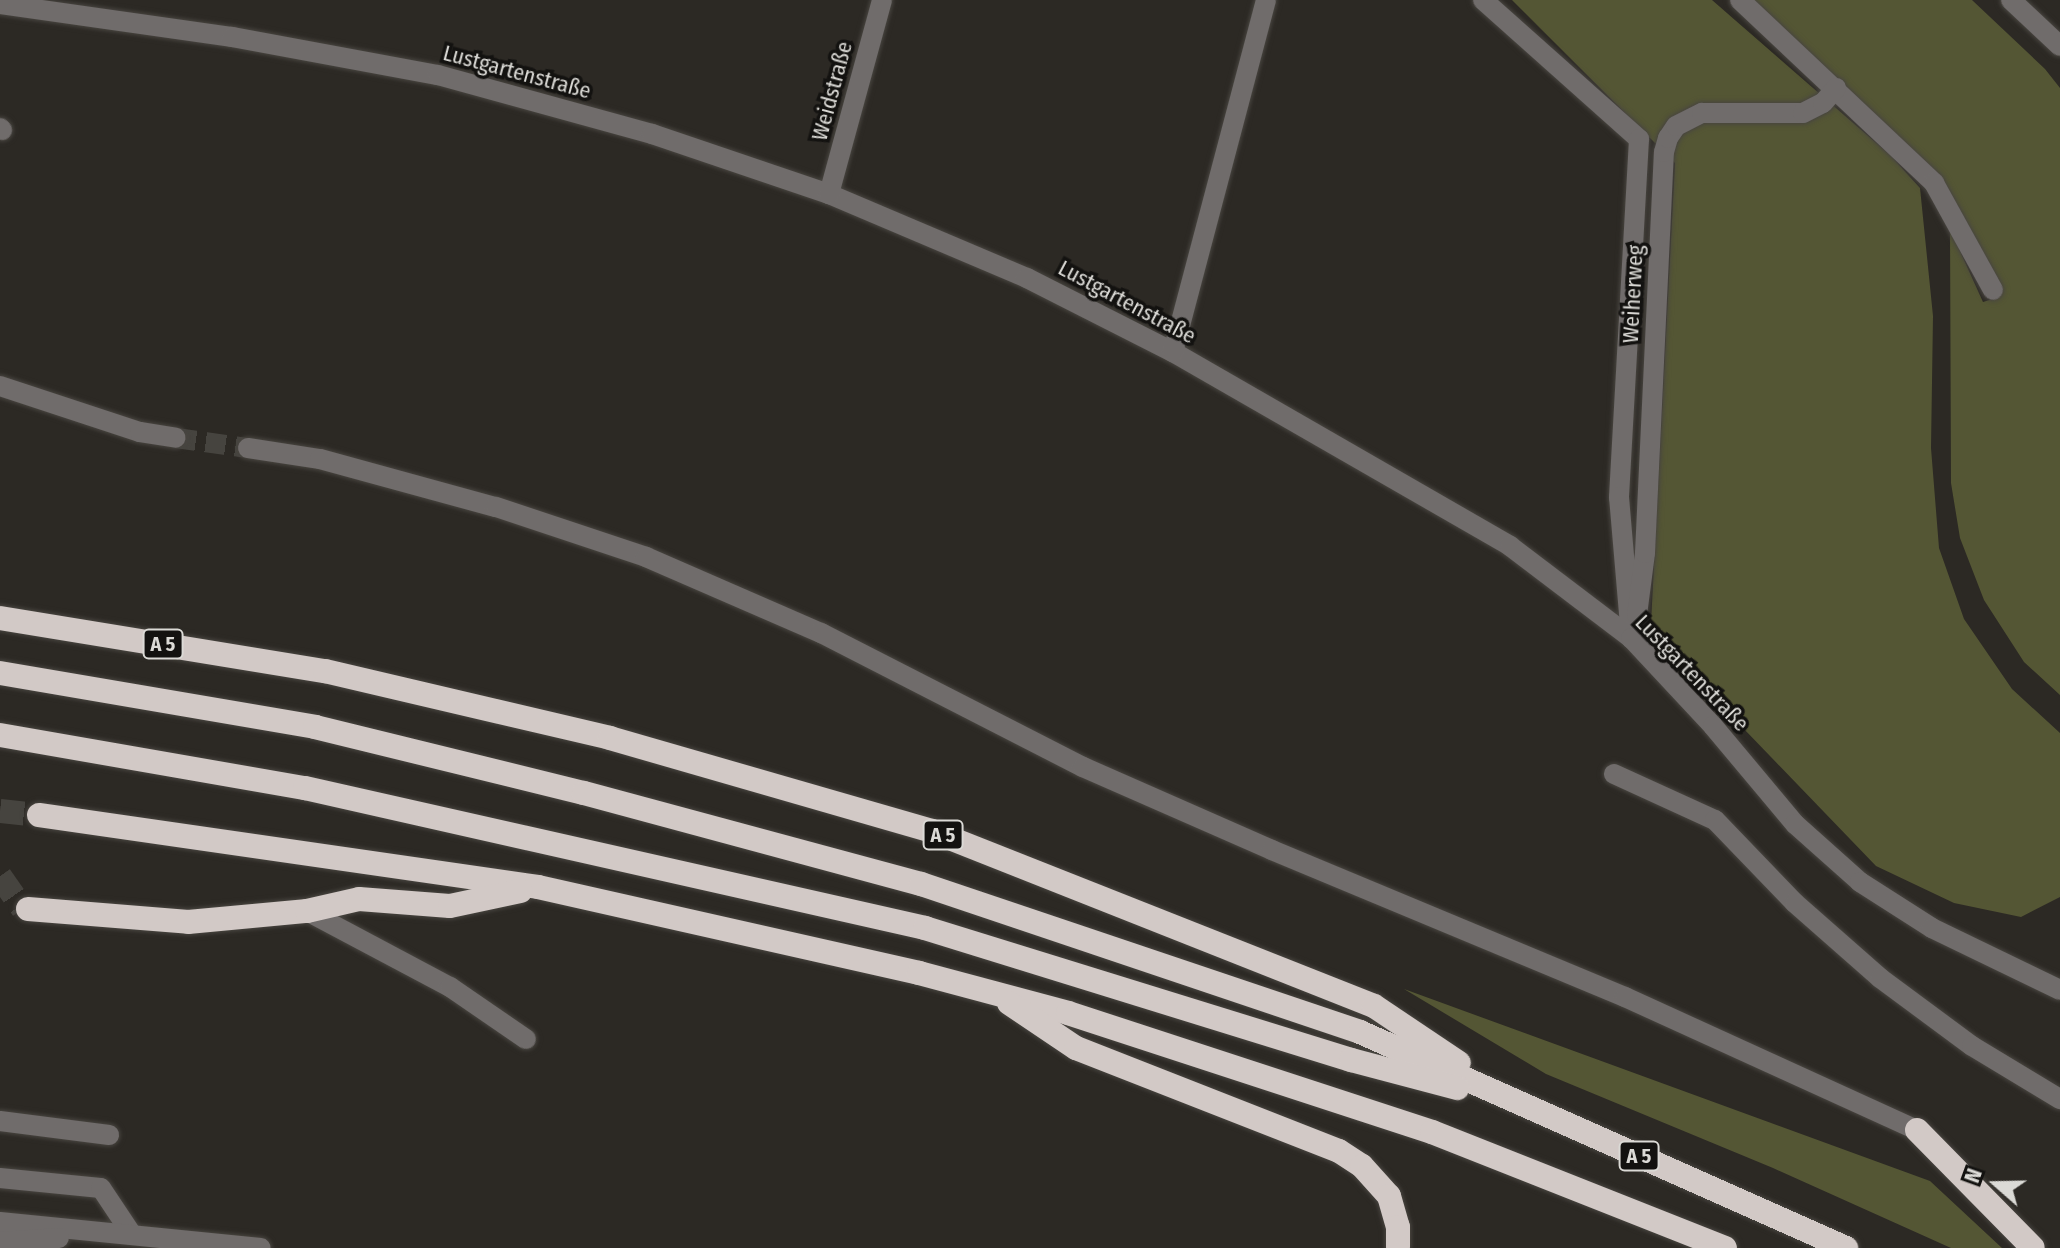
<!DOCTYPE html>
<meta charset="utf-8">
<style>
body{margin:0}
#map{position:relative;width:2060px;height:1248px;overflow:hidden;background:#2c2924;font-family:"Fira Sans Condensed",sans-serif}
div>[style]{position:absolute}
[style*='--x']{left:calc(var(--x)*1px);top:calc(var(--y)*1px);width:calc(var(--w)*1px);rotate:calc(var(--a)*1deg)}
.green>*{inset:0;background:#545634}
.minor-tunnel>*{height:20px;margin-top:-10px;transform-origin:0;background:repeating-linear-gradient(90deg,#46443f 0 20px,transparent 0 30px)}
.highway-tunnel>*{height:24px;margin-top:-12px;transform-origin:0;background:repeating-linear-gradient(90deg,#46443f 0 24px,transparent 0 36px)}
.roads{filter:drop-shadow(0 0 2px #484540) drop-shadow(0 0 2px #484540)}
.minor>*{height:20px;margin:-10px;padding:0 10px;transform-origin:10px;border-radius:10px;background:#706c6b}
.highway>*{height:24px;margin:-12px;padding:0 12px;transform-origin:12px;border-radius:12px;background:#d2c9c6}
span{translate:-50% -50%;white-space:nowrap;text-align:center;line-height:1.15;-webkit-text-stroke:7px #131210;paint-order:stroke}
.shield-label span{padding:2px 6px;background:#131210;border:2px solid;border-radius:6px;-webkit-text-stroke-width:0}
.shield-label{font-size:20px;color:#dbdad6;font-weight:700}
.street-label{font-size:22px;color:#dbdad6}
.north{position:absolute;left:1956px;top:1144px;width:80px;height:80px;-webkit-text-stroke:6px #131210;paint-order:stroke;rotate:290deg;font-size:22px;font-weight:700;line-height:32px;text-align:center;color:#dbdad6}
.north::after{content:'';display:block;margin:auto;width:28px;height:36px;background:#dbdad6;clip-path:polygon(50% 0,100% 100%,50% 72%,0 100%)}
</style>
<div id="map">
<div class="green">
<div style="clip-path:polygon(1512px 0,1712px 0,1890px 155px,1920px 188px,1933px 316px,1931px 448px,1939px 548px,1964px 619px,2012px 689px,2060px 733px,2060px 897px,2021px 917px,1954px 903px,1876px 866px,1664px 646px,1651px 623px,1675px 163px)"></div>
<div style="clip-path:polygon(1740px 0,1972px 0,2045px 69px,2060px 88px,2060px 695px,2024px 662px,1984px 600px,1960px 538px,1951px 483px,1950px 229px,1983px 302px,1999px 297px,1934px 183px)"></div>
<div style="clip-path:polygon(1404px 989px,1930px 1181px,2002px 1248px,1951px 1248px,1773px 1168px,1546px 1074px)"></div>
</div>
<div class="minor-tunnel">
<div style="--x:176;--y:438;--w:73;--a:7.9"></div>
</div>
<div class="highway-tunnel">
<div style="--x:0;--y:811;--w:39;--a:6"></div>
<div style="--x:0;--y:876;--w:40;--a:55.1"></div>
</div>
<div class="roads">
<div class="minor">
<div style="--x:1483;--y:0;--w:209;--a:41.7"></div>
<div style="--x:1639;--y:139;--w:359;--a:93.2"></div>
<div style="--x:1619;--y:497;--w:142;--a:85.1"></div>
<div style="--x:1740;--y:0;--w:267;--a:43.3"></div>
<div style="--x:1934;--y:183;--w:122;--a:61.1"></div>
<div style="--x:2011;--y:0;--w:67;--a:43.2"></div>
<div style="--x:0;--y:4;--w:234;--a:8.1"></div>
<div style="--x:232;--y:37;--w:209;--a:10.5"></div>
<div style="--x:438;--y:75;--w:222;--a:15.4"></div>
<div style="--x:652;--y:134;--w:187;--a:18.7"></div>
<div style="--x:829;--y:194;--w:215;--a:23"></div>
<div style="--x:1027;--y:278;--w:164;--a:26.9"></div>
<div style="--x:1173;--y:352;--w:389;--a:29.9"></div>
<div style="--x:1510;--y:546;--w:152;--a:37.2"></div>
<div style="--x:1631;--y:638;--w:120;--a:47"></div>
<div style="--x:1713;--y:726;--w:128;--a:50.1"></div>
<div style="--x:1795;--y:824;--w:87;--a:41.7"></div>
<div style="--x:1860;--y:882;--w:85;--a:32.6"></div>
<div style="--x:1932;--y:928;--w:142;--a:25.8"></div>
<div style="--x:0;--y:128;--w:3;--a:45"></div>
<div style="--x:829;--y:194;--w:201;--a:-74.7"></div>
<div style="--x:1173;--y:352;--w:364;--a:-75.2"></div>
<div style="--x:0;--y:386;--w:147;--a:18.2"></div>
<div style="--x:140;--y:432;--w:36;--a:9"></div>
<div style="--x:248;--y:448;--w:73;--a:8.7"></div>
<div style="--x:320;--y:459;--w:182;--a:15.3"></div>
<div style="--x:496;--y:507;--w:158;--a:18.4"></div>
<div style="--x:646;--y:557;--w:191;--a:23.5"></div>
<div style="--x:821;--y:633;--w:294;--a:27.1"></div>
<div style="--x:1083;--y:767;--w:206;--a:23.7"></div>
<div style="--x:1272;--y:850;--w:382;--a:22.6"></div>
<div style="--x:1625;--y:997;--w:321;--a:24.5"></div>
<div style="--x:1637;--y:615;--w:63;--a:-82.6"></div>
<div style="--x:1645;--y:553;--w:401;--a:-87.3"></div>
<div style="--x:1664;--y:152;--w:15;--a:-74"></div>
<div style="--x:1668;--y:138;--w:14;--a:-56"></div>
<div style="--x:1676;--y:126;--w:29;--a:-27"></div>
<div style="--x:1702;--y:113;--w:101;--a:0"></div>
<div style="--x:1803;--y:113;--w:22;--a:-27"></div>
<div style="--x:1823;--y:103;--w:20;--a:-49"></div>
<div style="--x:1614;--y:774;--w:111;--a:24.5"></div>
<div style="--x:1715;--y:820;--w:115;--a:46.1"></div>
<div style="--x:1795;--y:903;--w:113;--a:41.4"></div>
<div style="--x:1880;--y:978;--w:114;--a:36.5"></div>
<div style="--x:1972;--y:1046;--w:103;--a:31.1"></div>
<div style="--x:307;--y:911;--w:162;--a:28"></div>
<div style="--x:450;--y:987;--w:92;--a:34.4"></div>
<div style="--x:0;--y:1121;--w:110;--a:7.3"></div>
<div style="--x:0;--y:1178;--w:101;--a:5.7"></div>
<div style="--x:101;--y:1188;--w:54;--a:56.3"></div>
<div style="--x:0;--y:1222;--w:262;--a:5.7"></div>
<div style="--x:0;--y:1242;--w:59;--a:-3.9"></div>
</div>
<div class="highway">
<div style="--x:0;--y:618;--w:329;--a:9.3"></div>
<div style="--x:325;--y:671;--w:293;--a:13.2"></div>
<div style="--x:610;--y:738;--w:335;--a:16.1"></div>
<div style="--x:932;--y:831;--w:475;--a:21.6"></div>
<div style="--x:1374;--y:1006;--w:102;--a:33.8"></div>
<div style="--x:0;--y:673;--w:320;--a:9.7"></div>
<div style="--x:315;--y:727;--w:277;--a:13.8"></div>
<div style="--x:584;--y:793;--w:349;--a:15.1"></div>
<div style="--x:921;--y:884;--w:463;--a:18.6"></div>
<div style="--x:1360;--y:1032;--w:532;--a:23.96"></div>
<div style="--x:0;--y:735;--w:310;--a:9.9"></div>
<div style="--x:305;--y:788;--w:636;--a:12.72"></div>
<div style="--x:925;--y:928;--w:446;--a:17.2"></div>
<div style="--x:1351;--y:1060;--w:110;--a:14.8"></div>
<div style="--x:39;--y:815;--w:504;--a:8.21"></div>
<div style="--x:538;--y:887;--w:391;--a:12.7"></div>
<div style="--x:919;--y:973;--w:154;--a:15"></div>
<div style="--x:1068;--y:1013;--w:383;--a:18.1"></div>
<div style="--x:1432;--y:1132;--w:315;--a:21.6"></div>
<div style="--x:28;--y:909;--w:161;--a:4.6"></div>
<div style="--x:188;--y:922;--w:120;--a:-5.3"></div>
<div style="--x:307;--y:911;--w:53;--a:-13"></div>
<div style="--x:359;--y:899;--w:91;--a:4.4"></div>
<div style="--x:450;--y:906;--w:72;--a:-12.1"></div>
<div style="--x:1009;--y:1003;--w:81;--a:33.9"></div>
<div style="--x:1076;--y:1048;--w:282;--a:21.4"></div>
<div style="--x:1339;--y:1151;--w:27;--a:33"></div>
<div style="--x:1362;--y:1166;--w:40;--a:48"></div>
<div style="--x:1389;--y:1196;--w:32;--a:74"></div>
<div style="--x:1398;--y:1227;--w:20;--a:90"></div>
<div style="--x:1917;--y:1130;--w:165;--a:45.5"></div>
</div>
</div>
<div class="shield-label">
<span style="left:163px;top:644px">A 5</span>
<span style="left:943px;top:835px">A 5</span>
<span style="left:1639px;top:1156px">A 5</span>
</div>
<div class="street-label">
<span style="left:517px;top:72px;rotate:15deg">Lustgartenstraße</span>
<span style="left:832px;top:91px;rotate:-75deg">Weidstraße</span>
<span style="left:1633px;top:294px;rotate:-87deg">Weiherweg</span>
<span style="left:1127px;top:302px;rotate:28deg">Lustgartenstraße</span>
<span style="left:1692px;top:673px;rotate:46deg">Lustgartenstraße</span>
</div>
<div class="north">N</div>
</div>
